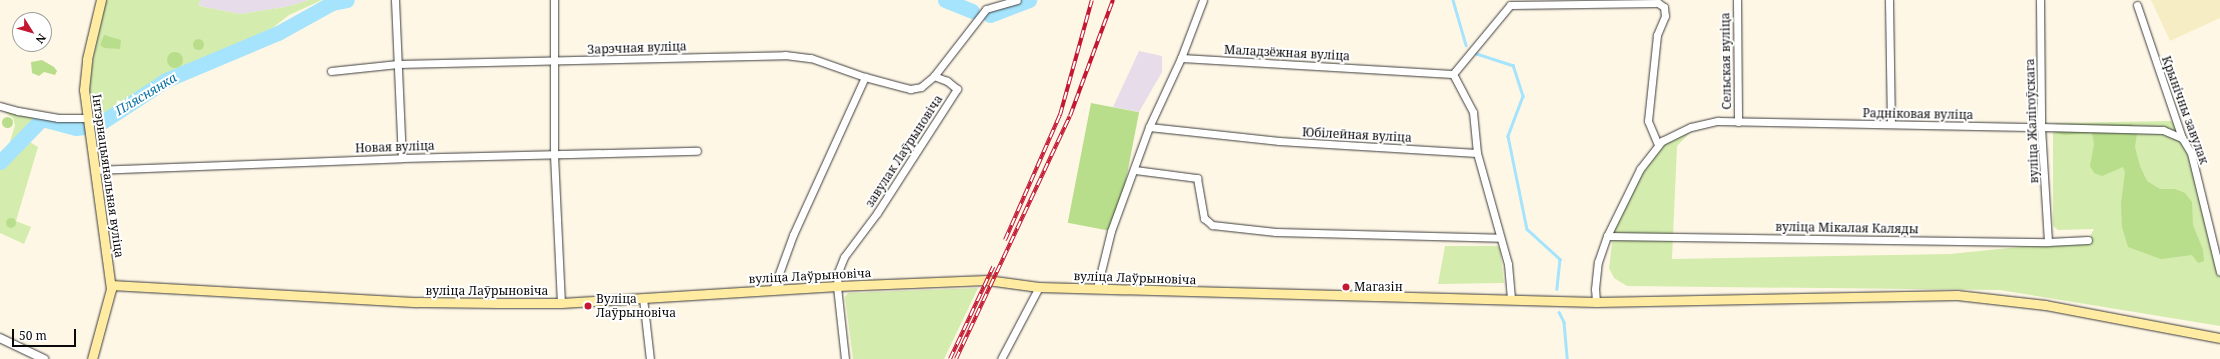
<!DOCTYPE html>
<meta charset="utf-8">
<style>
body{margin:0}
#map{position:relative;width:2220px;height:359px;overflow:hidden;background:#fff7e6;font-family:"Noto Serif",serif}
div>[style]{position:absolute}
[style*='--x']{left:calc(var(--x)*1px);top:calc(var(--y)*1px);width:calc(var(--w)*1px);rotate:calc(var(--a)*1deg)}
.industrial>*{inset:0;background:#e7dcea}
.farmland>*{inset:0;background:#f7edc4}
.green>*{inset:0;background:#d4ecad}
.forest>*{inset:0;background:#b9de8b;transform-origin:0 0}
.round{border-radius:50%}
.stream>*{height:2.5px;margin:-1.25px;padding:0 1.25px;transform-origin:1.25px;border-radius:1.25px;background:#a5e4fc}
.river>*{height:15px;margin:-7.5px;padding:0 7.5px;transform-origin:7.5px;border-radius:7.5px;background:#a5e4fc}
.roads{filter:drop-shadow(0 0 1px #3c3c3c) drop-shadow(0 0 1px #3c3c3c)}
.minor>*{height:7px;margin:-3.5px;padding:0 3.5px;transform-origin:3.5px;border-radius:3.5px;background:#fff}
.tertiary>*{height:8px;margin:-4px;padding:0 4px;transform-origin:4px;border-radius:4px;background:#fff}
.secondary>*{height:9px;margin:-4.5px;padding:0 4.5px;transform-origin:4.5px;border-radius:4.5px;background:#ffeba1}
.rail>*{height:4px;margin-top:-2px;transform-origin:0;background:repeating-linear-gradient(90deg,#fff 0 8px,#c31732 0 16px);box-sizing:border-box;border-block:1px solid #c31732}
.dots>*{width:11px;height:11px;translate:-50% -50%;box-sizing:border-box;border:2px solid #fff;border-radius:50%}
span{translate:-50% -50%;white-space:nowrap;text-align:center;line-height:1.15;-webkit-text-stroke:4px #fff;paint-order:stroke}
.street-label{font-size:12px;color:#090909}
.poi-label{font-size:12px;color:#090909}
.left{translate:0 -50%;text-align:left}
.water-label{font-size:13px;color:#0a71a3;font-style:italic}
.north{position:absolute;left:12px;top:12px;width:40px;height:40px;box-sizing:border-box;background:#fff;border:1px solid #9d9d9d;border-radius:50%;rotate:127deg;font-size:11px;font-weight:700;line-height:16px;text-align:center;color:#090909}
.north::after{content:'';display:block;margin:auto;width:14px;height:18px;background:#c31732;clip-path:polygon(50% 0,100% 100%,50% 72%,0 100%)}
.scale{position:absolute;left:12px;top:329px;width:64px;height:18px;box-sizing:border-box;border:2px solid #090909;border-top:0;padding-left:5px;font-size:12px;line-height:14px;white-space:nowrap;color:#090909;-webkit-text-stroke:3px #fff;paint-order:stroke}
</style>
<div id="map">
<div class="industrial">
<div style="clip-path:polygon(200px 0,309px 0,286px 7px,240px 14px,199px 6px)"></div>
<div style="clip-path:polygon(1139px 51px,1162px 56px,1162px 72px,1139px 112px,1113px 107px)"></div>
</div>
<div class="farmland">
<div style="clip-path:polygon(2151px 0,2220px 0,2220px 18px,2170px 41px)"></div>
</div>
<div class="green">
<div style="clip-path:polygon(106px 0,200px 0,199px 6px,240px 14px,286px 7px,309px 0,322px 0,289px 15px,262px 36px,262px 39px,166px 80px,135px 102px,94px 126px,89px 89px,91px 69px)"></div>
<div style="clip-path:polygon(0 109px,75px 121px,81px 128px,42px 119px,32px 129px,30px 142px,38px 147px,16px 221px,31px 227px,24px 244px,0 233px,0 155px,9px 145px,15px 125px,13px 118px)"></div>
<div style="clip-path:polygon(2171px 121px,2182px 128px,2185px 137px,2215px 265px,2220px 276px,2220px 326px,2000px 290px,1627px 286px,1614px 278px,1609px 268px,1614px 227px,1650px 157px,1657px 147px,1698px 124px,1677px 146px,1672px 259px,1950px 254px,2088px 240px,2094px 229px,2058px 230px,2053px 226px,2053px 125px,2056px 123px)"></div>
<div style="clip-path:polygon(1445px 246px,1497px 246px,1500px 248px,1504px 283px,1438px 284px)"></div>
<div style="clip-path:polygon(978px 288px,944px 359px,853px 359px,845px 297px,848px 293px)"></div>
</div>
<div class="forest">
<div style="clip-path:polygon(104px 35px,121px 40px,120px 49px,104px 48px,100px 45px)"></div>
<div class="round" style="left:192.5px;top:38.5px;width:11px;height:11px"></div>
<div style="clip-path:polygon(44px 39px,46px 45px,37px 50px,35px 44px,44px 44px)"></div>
<div class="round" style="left:167px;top:52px;width:16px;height:16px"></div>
<div style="clip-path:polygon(42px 60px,54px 67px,57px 71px,55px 75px,44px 72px,39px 76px,32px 73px,31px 62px)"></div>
<div style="left:1091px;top:103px;width:49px;height:122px;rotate:11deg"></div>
<div class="round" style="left:1.5px;top:116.5px;width:11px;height:11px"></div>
<div style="clip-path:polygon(2132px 124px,2137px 133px,2135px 147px,2140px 166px,2147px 181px,2160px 189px,2175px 189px,2185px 193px,2192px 202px,2193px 225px,2203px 250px,2204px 261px,2198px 263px,2192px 255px,2161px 259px,2128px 247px,2122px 227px,2121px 204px,2125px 172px,2123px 167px,2102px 176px,2094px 173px,2090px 166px,2094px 144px,2092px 133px,2064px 135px,2056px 133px,2055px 129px,2057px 125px)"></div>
<div class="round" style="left:6px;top:218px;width:10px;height:10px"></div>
</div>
<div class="stream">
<div style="--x:1453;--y:0;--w:47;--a:73.9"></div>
<div style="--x:1475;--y:53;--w:40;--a:18"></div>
<div style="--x:1513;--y:65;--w:33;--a:72"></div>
<div style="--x:1523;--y:96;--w:43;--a:110.6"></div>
<div style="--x:1508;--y:136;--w:95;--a:78.5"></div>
<div style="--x:1527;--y:229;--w:45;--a:42.3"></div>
<div style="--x:1560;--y:259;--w:30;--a:96"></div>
<div style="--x:1559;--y:312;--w:11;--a:63"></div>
<div style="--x:1564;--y:322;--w:37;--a:85"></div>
</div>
<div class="river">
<div style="--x:945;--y:0;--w:29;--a:22"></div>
<div style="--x:990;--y:15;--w:42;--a:-21"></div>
<div style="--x:0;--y:162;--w:60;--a:-45.7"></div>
<div style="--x:42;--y:119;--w:35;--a:15"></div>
<div style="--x:76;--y:128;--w:20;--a:-6"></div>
<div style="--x:96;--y:126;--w:84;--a:-33.3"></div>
<div style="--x:166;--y:80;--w:121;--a:-22.8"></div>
<div style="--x:278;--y:33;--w:62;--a:-29.1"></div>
<div style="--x:332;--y:3;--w:15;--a:-11"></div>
</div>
<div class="roads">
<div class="minor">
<div style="--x:395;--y:0;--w:158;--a:87.5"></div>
<div style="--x:554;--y:0;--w:155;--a:90"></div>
<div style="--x:554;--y:155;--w:148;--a:87.3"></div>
<div style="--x:1203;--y:0;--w:62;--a:110.8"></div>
<div style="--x:1181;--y:58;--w:272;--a:3.4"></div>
<div style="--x:1737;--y:0;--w:122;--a:89.5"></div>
<div style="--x:1889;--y:0;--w:124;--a:89.1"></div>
<div style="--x:2040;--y:0;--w:127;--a:89.5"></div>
<div style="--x:2041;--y:127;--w:115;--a:86.5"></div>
<div style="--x:2137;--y:5;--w:140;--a:71.3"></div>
<div style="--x:2182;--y:138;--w:17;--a:59"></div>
<div style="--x:2191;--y:153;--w:122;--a:76.3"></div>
<div style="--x:331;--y:71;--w:67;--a:-6"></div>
<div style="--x:398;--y:64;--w:387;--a:-1.3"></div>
<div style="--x:785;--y:55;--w:26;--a:7"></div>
<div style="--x:811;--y:58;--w:57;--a:19.4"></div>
<div style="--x:865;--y:77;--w:47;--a:14.9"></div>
<div style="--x:910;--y:89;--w:11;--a:-10"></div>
<div style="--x:921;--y:87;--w:17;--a:-40"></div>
<div style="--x:934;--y:76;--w:85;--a:-52.2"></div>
<div style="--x:986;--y:9;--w:32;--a:-16"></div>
<div style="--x:1453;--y:74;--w:89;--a:-50.4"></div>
<div style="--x:1510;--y:5;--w:148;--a:-0.8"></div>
<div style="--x:1658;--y:3;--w:7;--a:34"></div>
<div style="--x:1664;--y:7;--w:9;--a:84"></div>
<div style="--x:1665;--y:16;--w:21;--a:113"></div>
<div style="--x:1657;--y:35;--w:86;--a:96"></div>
<div style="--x:1648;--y:121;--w:25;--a:67"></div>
<div style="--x:1453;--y:74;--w:43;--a:62.2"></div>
<div style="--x:1473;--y:112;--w:41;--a:84.4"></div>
<div style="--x:0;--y:106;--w:19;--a:16"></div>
<div style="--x:18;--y:111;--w:41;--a:9.9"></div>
<div style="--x:58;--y:118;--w:28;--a:0"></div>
<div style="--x:1149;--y:127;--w:131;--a:6.1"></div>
<div style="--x:1279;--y:141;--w:198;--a:3.5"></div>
<div style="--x:1477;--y:153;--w:115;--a:74.4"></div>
<div style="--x:1508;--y:264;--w:36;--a:85"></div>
<div style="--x:94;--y:170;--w:308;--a:-2.2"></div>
<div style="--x:402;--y:158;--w:295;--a:-1.4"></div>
<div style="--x:1135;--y:170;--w:63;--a:7.4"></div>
<div style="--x:1197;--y:178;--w:41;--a:80.1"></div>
<div style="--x:1204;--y:218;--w:11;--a:41"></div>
<div style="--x:1212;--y:225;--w:64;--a:6.2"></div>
<div style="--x:1276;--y:232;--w:224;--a:1.5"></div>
<div style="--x:1607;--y:236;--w:441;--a:0.8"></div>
<div style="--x:2048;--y:242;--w:40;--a:-2.9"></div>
<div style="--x:1097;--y:288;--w:59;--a:-76.2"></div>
<div style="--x:1111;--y:231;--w:111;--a:-69.9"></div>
<div style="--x:1149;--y:127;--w:76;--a:-65.1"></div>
<div style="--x:773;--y:290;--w:59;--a:-70"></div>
<div style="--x:793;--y:235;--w:174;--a:-65.5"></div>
<div style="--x:643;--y:298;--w:61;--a:83.5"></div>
<div style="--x:1596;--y:302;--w:13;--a:-94"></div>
<div style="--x:1595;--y:289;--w:27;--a:-84"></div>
<div style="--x:1598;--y:262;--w:28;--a:-71"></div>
<div style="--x:1607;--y:236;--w:75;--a:-63.8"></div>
<div style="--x:1640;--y:169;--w:36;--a:-52"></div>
<div style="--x:1662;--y:141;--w:32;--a:-26"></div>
<div style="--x:1691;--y:127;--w:28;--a:-13"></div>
<div style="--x:1718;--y:121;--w:323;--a:1.1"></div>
<div style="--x:2041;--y:127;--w:122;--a:1.4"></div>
<div style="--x:2163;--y:130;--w:21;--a:23"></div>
<div style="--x:845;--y:359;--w:73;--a:-96.3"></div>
<div style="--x:837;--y:286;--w:14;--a:-86"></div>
<div style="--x:838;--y:272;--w:16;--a:-68"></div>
<div style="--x:844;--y:257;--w:55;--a:-53.1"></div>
<div style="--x:877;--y:213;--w:148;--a:-57.2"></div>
<div style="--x:957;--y:89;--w:13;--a:-141"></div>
<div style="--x:947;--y:81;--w:14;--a:-159"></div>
<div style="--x:1001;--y:359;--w:81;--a:-62.2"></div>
</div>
<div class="tertiary">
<div style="--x:0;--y:338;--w:49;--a:25.5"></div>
</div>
<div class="secondary">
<div style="--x:111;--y:285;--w:307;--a:3.2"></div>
<div style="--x:418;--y:302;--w:81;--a:0.7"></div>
<div style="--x:499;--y:303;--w:62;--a:0"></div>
<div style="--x:561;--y:303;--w:277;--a:-3.5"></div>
<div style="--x:837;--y:286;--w:150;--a:-2.3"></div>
<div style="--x:987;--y:280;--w:52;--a:7.7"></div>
<div style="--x:1039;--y:287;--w:557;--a:1.54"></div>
<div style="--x:1596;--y:302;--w:361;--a:-1.1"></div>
<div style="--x:1957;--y:295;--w:89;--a:6.5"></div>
<div style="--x:2045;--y:305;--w:178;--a:10.7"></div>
<div style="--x:92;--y:359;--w:73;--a:-74.8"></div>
<div style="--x:111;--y:289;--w:201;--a:-97.7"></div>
<div style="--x:84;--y:90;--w:31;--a:-84"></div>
<div style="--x:87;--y:59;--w:61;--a:-76.7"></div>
</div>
</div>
<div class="rail">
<div style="--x:1005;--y:240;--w:137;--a:-66.3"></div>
<div style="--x:1060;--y:115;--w:119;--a:-74.5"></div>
<div style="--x:950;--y:359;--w:102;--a:-64.9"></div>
<div style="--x:956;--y:359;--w:268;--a:-64.9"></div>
<div style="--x:1070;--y:116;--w:124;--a:-69.7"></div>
</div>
<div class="dots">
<div style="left:1346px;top:287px;background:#c31732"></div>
<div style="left:588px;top:306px;background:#c31732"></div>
</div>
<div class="street-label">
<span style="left:637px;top:48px;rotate:-2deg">Зарэчная вуліца</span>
<span style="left:1287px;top:53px;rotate:3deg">Маладзёжная вуліца</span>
<span style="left:1726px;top:61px;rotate:-91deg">Сельская вуліца</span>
<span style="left:2185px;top:110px;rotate:70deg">Крынічны завулак</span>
<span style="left:1918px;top:114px;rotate:1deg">Радніковая вуліца</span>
<span style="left:2032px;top:121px;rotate:-92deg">вуліца Жалігоўскага</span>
<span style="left:1357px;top:135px;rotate:3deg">Юбілейная вуліца</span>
<span style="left:395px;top:147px;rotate:-2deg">Новая вуліца</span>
<span style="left:904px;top:151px;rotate:-57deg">завулак Лаўрыновіча</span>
<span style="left:108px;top:176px;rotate:82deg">Інтэрнацыянальная вуліца</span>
<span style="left:1847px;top:228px;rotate:1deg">вуліца Мікалая Каляды</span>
<span style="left:810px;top:276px;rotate:-3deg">вуліца Лаўрыновіча</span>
<span style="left:1135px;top:278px;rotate:2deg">вуліца Лаўрыновіча</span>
<span style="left:487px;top:291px">вуліца Лаўрыновіча</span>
</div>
<div class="poi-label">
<span class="left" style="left:1354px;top:287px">Магазін</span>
<span class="left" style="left:596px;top:306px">Вуліца<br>Лаўрыновіча</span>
</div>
<div class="water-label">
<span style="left:146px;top:94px;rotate:-31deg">Пляснянка</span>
</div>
<div class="north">N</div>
<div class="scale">50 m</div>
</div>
